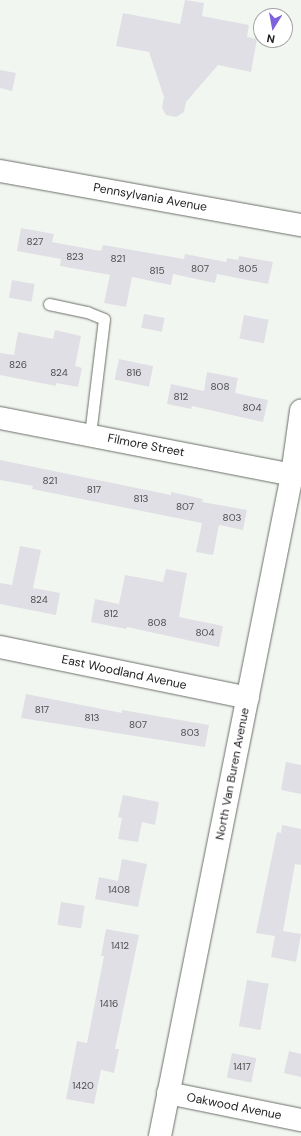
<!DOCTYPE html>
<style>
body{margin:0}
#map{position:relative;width:301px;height:1136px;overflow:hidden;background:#f2f6f0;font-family:"DM Sans",sans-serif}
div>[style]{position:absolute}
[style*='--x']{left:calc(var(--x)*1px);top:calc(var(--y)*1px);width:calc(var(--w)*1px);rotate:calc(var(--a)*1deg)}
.building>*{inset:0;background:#e0dfe5;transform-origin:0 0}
.roads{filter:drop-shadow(0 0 1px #6b6f6a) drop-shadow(0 0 1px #6b6f6a)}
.service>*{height:11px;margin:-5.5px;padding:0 5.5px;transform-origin:5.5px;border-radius:5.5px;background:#fff}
.minor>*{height:22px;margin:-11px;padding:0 11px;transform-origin:11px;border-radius:11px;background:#fff}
.secondary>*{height:22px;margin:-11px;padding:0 11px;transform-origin:11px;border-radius:11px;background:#fff}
span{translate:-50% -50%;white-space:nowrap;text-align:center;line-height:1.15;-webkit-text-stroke:4px #fff;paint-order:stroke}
.number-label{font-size:10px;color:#4d4e4e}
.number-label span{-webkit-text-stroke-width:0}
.street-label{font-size:12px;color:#1c1d1b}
.north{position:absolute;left:253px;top:8px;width:40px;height:40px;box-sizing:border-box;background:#fff;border:1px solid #a4a5a4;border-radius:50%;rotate:191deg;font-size:11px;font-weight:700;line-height:16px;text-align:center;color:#1c1d1b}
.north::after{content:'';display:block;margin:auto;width:14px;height:18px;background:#7e61dc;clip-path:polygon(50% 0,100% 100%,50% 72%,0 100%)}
</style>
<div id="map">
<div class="building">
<div style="clip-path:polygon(185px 0,204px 3px,202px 16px,249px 25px,247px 37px,257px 39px,251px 72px,218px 65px,186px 102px,184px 112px,176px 117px,166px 115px,162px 108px,164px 97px,149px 52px,116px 46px,123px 13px,180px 24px)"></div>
<div style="clip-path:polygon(0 70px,16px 73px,12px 91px,0 88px)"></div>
<div style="clip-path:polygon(21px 228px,54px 234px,52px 242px,101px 251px,103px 245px,184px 259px,185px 254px,226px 262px,227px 258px,238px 260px,239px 256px,273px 262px,268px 284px,217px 274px,215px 283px,173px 274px,171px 285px,132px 277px,126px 307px,104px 303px,110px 275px,60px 266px,61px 259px,17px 251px)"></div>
<div style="left:12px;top:280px;width:23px;height:18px;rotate:10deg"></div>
<div style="left:144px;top:314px;width:21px;height:14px;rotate:11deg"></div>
<div style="left:244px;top:315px;width:25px;height:24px;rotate:11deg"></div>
<div style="clip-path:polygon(55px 330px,81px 336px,75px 366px,82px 368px,78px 387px,56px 383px,56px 386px,0 375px,0 353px,14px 355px,18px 332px,53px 339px)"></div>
<div style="left:119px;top:359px;width:35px;height:21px;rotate:12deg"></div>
<div style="clip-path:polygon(207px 372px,238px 378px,235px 393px,268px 400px,263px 422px,192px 406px,191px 409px,167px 404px,171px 384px,204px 391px)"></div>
<div style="clip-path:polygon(0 460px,171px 495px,171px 492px,203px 499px,202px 502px,247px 510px,243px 530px,219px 525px,213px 555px,196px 552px,202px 523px,32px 489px,33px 486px,0 480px)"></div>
<div style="clip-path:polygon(20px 546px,41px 550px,33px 588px,60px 593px,56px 615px,0 604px,0 583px,12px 585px)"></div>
<div style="clip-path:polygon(166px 569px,187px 573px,179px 617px,223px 626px,219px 647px,127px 627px,126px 629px,91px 622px,95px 599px,119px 604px,125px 575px,163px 582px)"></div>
<div style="clip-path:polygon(26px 694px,122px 713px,122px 710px,209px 725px,205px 747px,21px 718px)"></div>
<div style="clip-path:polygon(286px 762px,301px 765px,301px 794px,281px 790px)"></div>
<div style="clip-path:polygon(123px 795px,159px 802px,155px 825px,142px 822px,138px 842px,118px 839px,122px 818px,118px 817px)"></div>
<div style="clip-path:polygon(282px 825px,301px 829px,301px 865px,295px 864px,283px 931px,301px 934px,296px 962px,271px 957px,275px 936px,256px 933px,277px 832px,281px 833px)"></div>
<div style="clip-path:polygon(122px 859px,147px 864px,138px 907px,95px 899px,99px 877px,118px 881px)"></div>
<div style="left:61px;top:902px;width:24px;height:23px;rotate:9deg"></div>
<div style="clip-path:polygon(106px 929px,139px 935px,115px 1049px,119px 1049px,114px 1073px,101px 1070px,94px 1104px,66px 1099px,77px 1041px,87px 1043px,104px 956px,101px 956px)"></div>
<div style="left:247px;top:980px;width:22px;height:47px;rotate:10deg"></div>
<div style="clip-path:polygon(289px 1051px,301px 1054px,301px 1077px,284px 1073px)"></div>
<div style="left:232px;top:1053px;width:25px;height:25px;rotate:12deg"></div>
</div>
<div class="roads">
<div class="service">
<div style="--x:49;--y:304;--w:39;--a:12"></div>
<div style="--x:87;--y:312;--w:18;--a:22"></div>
<div style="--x:104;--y:319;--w:117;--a:96.9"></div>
</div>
<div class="minor">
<div style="--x:0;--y:418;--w:298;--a:11"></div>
<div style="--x:0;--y:647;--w:253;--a:11.6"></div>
<div style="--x:168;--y:1093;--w:136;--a:11.5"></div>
<div style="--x:160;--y:1136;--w:674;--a:-78.71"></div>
<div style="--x:292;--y:475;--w:65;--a:-82"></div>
</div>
<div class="secondary">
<div style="--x:0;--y:171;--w:306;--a:10.2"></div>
</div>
</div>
<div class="number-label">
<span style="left:35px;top:242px">827</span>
<span style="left:75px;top:257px">823</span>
<span style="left:118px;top:259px">821</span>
<span style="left:200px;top:269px">807</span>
<span style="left:248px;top:269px">805</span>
<span style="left:157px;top:271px">815</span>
<span style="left:18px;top:365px">826</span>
<span style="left:59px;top:373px">824</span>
<span style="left:134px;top:373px">816</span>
<span style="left:220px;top:387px">808</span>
<span style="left:181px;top:397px">812</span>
<span style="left:252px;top:408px">804</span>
<span style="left:50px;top:481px">821</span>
<span style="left:94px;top:490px">817</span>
<span style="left:141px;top:499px">813</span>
<span style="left:185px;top:507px">807</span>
<span style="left:232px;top:518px">803</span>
<span style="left:39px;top:600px">824</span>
<span style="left:111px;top:614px">812</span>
<span style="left:157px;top:623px">808</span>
<span style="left:205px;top:633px">804</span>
<span style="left:42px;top:710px">817</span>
<span style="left:92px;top:718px">813</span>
<span style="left:138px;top:725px">807</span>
<span style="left:190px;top:733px">803</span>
<span style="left:119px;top:890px">1408</span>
<span style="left:120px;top:946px">1412</span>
<span style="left:109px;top:1004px">1416</span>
<span style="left:242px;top:1067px">1417</span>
<span style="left:83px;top:1086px">1420</span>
</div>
<div class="street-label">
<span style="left:150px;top:198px;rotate:10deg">Pennsylvania Avenue</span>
<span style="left:146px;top:446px;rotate:11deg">Filmore Street</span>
<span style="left:124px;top:673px;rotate:12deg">East Woodland Avenue</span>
<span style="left:233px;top:774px;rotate:-79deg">North Van Buren Avenue</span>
<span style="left:234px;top:1107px;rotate:11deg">Oakwood Avenue</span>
</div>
<div class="north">N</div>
</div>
